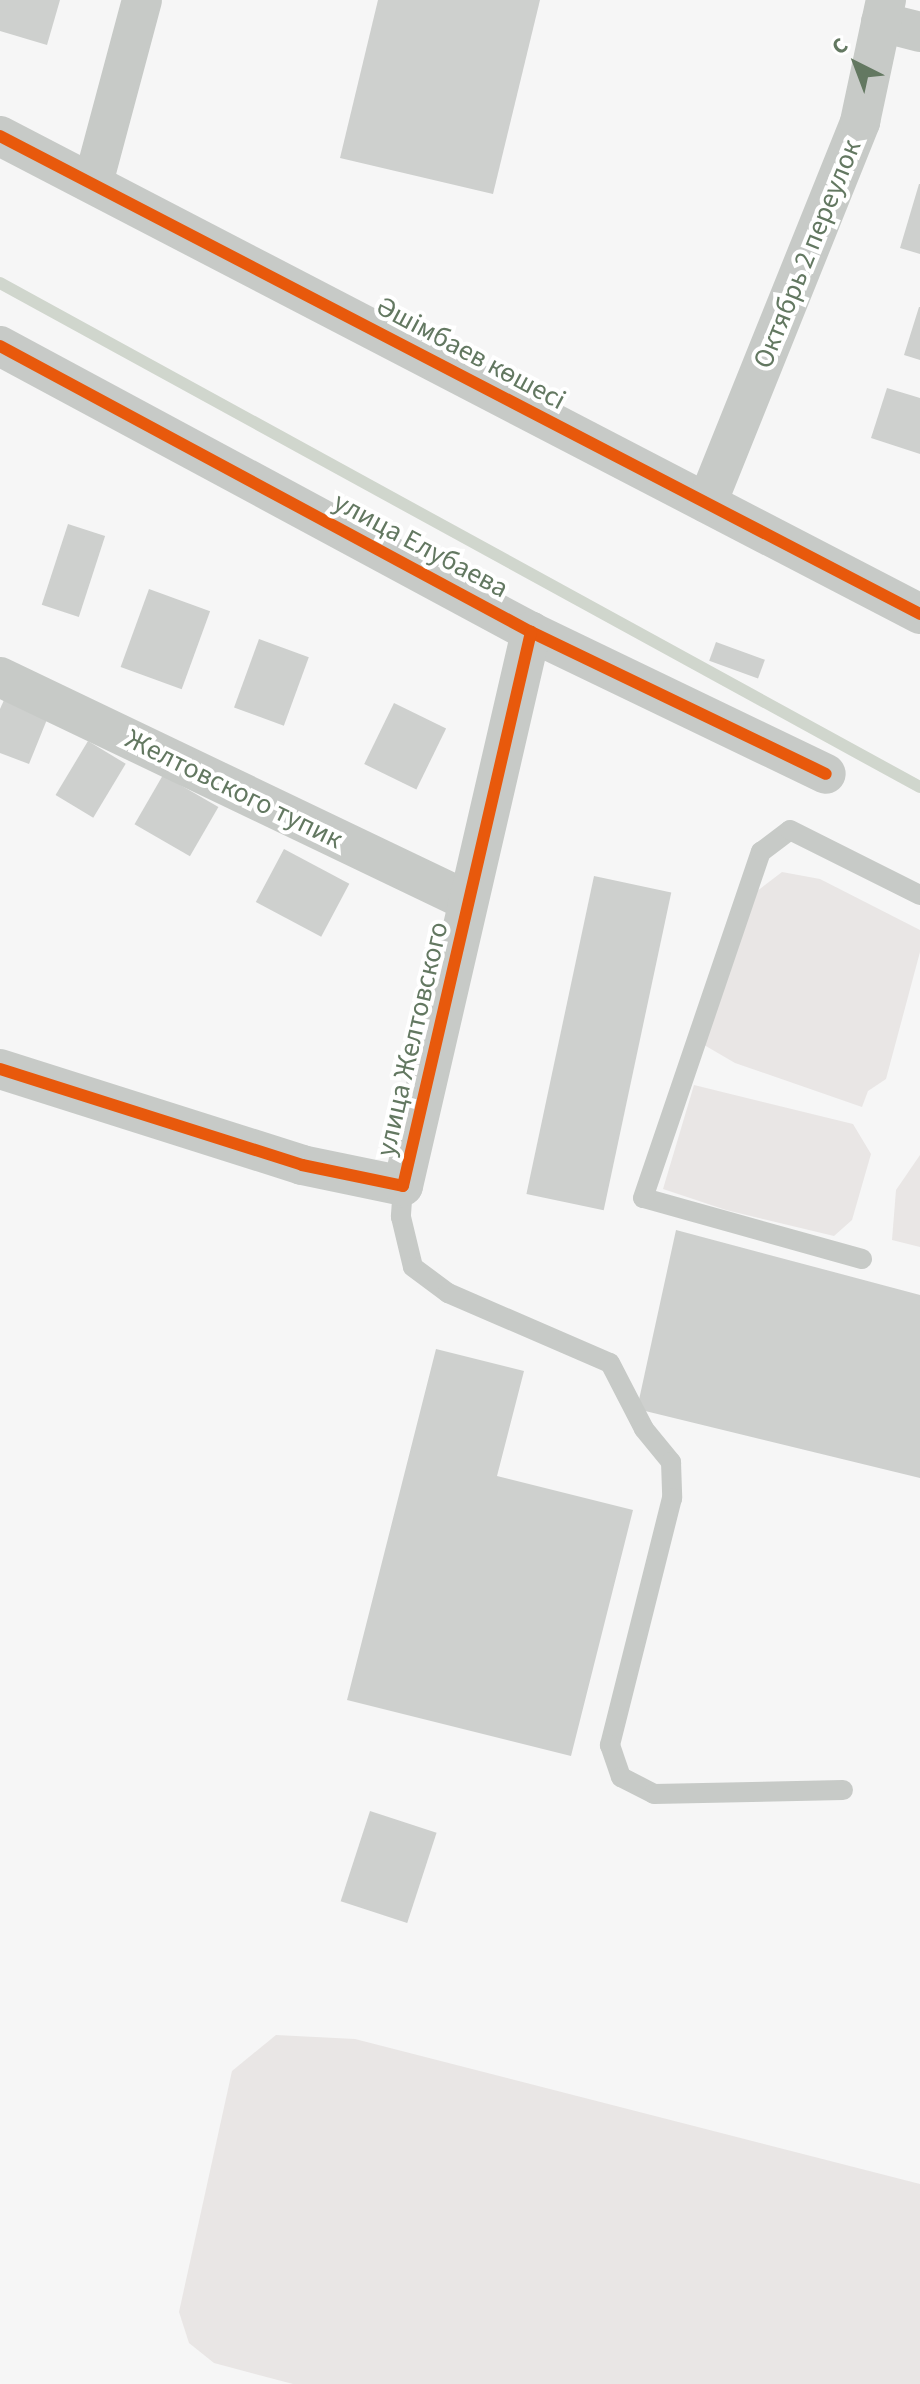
<!DOCTYPE html>
<meta charset="utf-8">
<style>
body{margin:0}
#map{position:relative;width:920px;height:2384px;overflow:hidden;background:#f6f6f6;font-family:"Source Sans 3",sans-serif}
div>[style]{position:absolute}
[style*='--x']{left:calc(var(--x)*1px);top:calc(var(--y)*1px);width:calc(var(--w)*1px);rotate:calc(var(--a)*1deg)}
.green>*{inset:0;background:#e9e6e5}
.stream>*{height:12px;margin:-6px;padding:0 6px;transform-origin:6px;border-radius:6px;background:#d0d6cd}
.building>*{inset:0;background:#ced0ce;transform-origin:0 0}
.service>*{height:20px;margin:-10px;padding:0 10px;transform-origin:10px;border-radius:10px;background:#c7cac7}
.minor>*{height:40px;margin:-20px;padding:0 20px;transform-origin:20px;border-radius:20px;background:#c7cac7}
.cycleway>*{height:12px;margin:-6px;padding:0 6px;transform-origin:6px;border-radius:6px;background:#e8590c}
span{translate:-50% -50%;white-space:nowrap;text-align:center;line-height:1.15;-webkit-text-stroke:8px #fff;paint-order:stroke}
.street-label{font-size:28px;color:#637861}
.north{position:absolute;left:816px;top:24px;width:80px;height:80px;-webkit-text-stroke:6px #fff;paint-order:stroke;rotate:318deg;font-size:22px;font-weight:700;line-height:32px;text-align:center;color:#637861}
.north::after{content:'';display:block;margin:auto;width:28px;height:36px;background:#637861;clip-path:polygon(50% 0,100% 100%,50% 72%,0 100%)}
</style>
<div id="map">
<div class="green">
<div style="clip-path:polygon(782px 872px,820px 879px,920px 930px,920px 952px,886px 1079px,868px 1091px,862px 1107px,735px 1063px,699px 1042px,752px 895px)"></div>
<div style="clip-path:polygon(694px 1085px,853px 1124px,871px 1154px,852px 1220px,834px 1236px,726px 1210px,663px 1189px)"></div>
<div style="clip-path:polygon(920px 1155px,920px 1247px,892px 1240px,896px 1190px)"></div>
<div style="clip-path:polygon(276px 2035px,355px 2039px,920px 2184px,920px 2384px,293px 2384px,214px 2363px,189px 2343px,179px 2312px,232px 2071px)"></div>
</div>
<div class="stream">
<div style="--x:0;--y:283;--w:1049;--a:28.72"></div>
</div>
<div class="building">
<div style="clip-path:polygon(0 0,60px 0,47px 45px,0 31px)"></div>
<div style="clip-path:polygon(378px 0,540px 0,493px 194px,340px 158px)"></div>
<div style="clip-path:polygon(919px 184px,920px 184px,920px 254px,900px 248px)"></div>
<div style="clip-path:polygon(919px 307px,920px 307px,920px 360px,904px 355px)"></div>
<div style="clip-path:polygon(887px 388px,920px 398px,920px 454px,871px 438px)"></div>
<div style="left:68px;top:524px;width:39px;height:85px;rotate:18deg"></div>
<div style="left:149px;top:589px;width:65px;height:83px;rotate:20deg"></div>
<div style="left:259px;top:639px;width:53px;height:73px;rotate:20deg"></div>
<div style="left:716px;top:642px;width:52px;height:20px;rotate:20deg"></div>
<div style="clip-path:polygon(4px 700px,48px 717px,29px 764px,0 753px,0 709px)"></div>
<div style="left:394px;top:703px;width:58px;height:68px;rotate:26deg"></div>
<div style="left:88px;top:741px;width:44px;height:63px;rotate:31deg"></div>
<div style="left:163px;top:775px;width:64px;height:57px;rotate:30deg"></div>
<div style="left:284px;top:849px;width:74px;height:60px;rotate:28deg"></div>
<div style="left:594px;top:876px;width:79px;height:325px;rotate:12deg"></div>
<div style="clip-path:polygon(676px 1230px,920px 1295px,920px 1478px,637px 1409px)"></div>
<div style="clip-path:polygon(436px 1349px,524px 1371px,497px 1476px,633px 1510px,571px 1756px,347px 1700px)"></div>
<div style="left:370px;top:1811px;width:70px;height:95px;rotate:18deg"></div>
</div>
<div class="service">
<div style="--x:403;--y:1186;--w:31;--a:94"></div>
<div style="--x:401;--y:1217;--w:51;--a:76.5"></div>
<div style="--x:413;--y:1267;--w:44;--a:36.6"></div>
<div style="--x:448;--y:1293;--w:176;--a:23.4"></div>
<div style="--x:610;--y:1363;--w:74;--a:62.7"></div>
<div style="--x:644;--y:1429;--w:43;--a:50.7"></div>
<div style="--x:671;--y:1462;--w:36;--a:88"></div>
<div style="--x:672;--y:1498;--w:255;--a:104.1"></div>
<div style="--x:610;--y:1745;--w:34;--a:71"></div>
<div style="--x:621;--y:1777;--w:37;--a:27"></div>
<div style="--x:654;--y:1794;--w:189;--a:-1.2"></div>
<div style="--x:862;--y:1259;--w:227;--a:-164.4"></div>
<div style="--x:643;--y:1198;--w:366;--a:-71.2"></div>
<div style="--x:761;--y:852;--w:36;--a:-37"></div>
<div style="--x:790;--y:830;--w:145;--a:26.6"></div>
</div>
<div class="minor">
<div style="--x:881;--y:22;--w:40;--a:14.4"></div>
<div style="--x:0;--y:136;--w:1037;--a:27.45"></div>
<div style="--x:93;--y:183;--w:189;--a:-75"></div>
<div style="--x:0;--y:346;--w:603;--a:28.31"></div>
<div style="--x:531;--y:632;--w:327;--a:25.7"></div>
<div style="--x:707;--y:503;--w:411;--a:-68.1"></div>
<div style="--x:860;--y:122;--w:125;--a:-78"></div>
<div style="--x:0;--y:677;--w:519;--a:25.58"></div>
<div style="--x:0;--y:1069;--w:317;--a:17.6"></div>
<div style="--x:302;--y:1165;--w:103;--a:11.7"></div>
<div style="--x:403;--y:1186;--w:569;--a:-76.99"></div>
</div>
<div class="cycleway">
<div style="--x:0;--y:136;--w:1037;--a:27.45"></div>
<div style="--x:0;--y:346;--w:603;--a:28.31"></div>
<div style="--x:531;--y:632;--w:327;--a:25.7"></div>
<div style="--x:0;--y:1069;--w:317;--a:17.6"></div>
<div style="--x:302;--y:1165;--w:103;--a:11.7"></div>
<div style="--x:403;--y:1186;--w:569;--a:-76.99"></div>
</div>
<div class="street-label">
<span style="left:807px;top:254px;rotate:-68deg">Октябрь 2 переулок</span>
<span style="left:471px;top:353px;rotate:28deg">Әшімбаев көшесі</span>
<span style="left:421px;top:545px;rotate:28deg">улица Елубаева</span>
<span style="left:234px;top:789px;rotate:26deg">Желтовского тупик</span>
<span style="left:412px;top:1039px;rotate:-77deg">улица Желтовского</span>
</div>
<div class="north">С</div>
</div>
